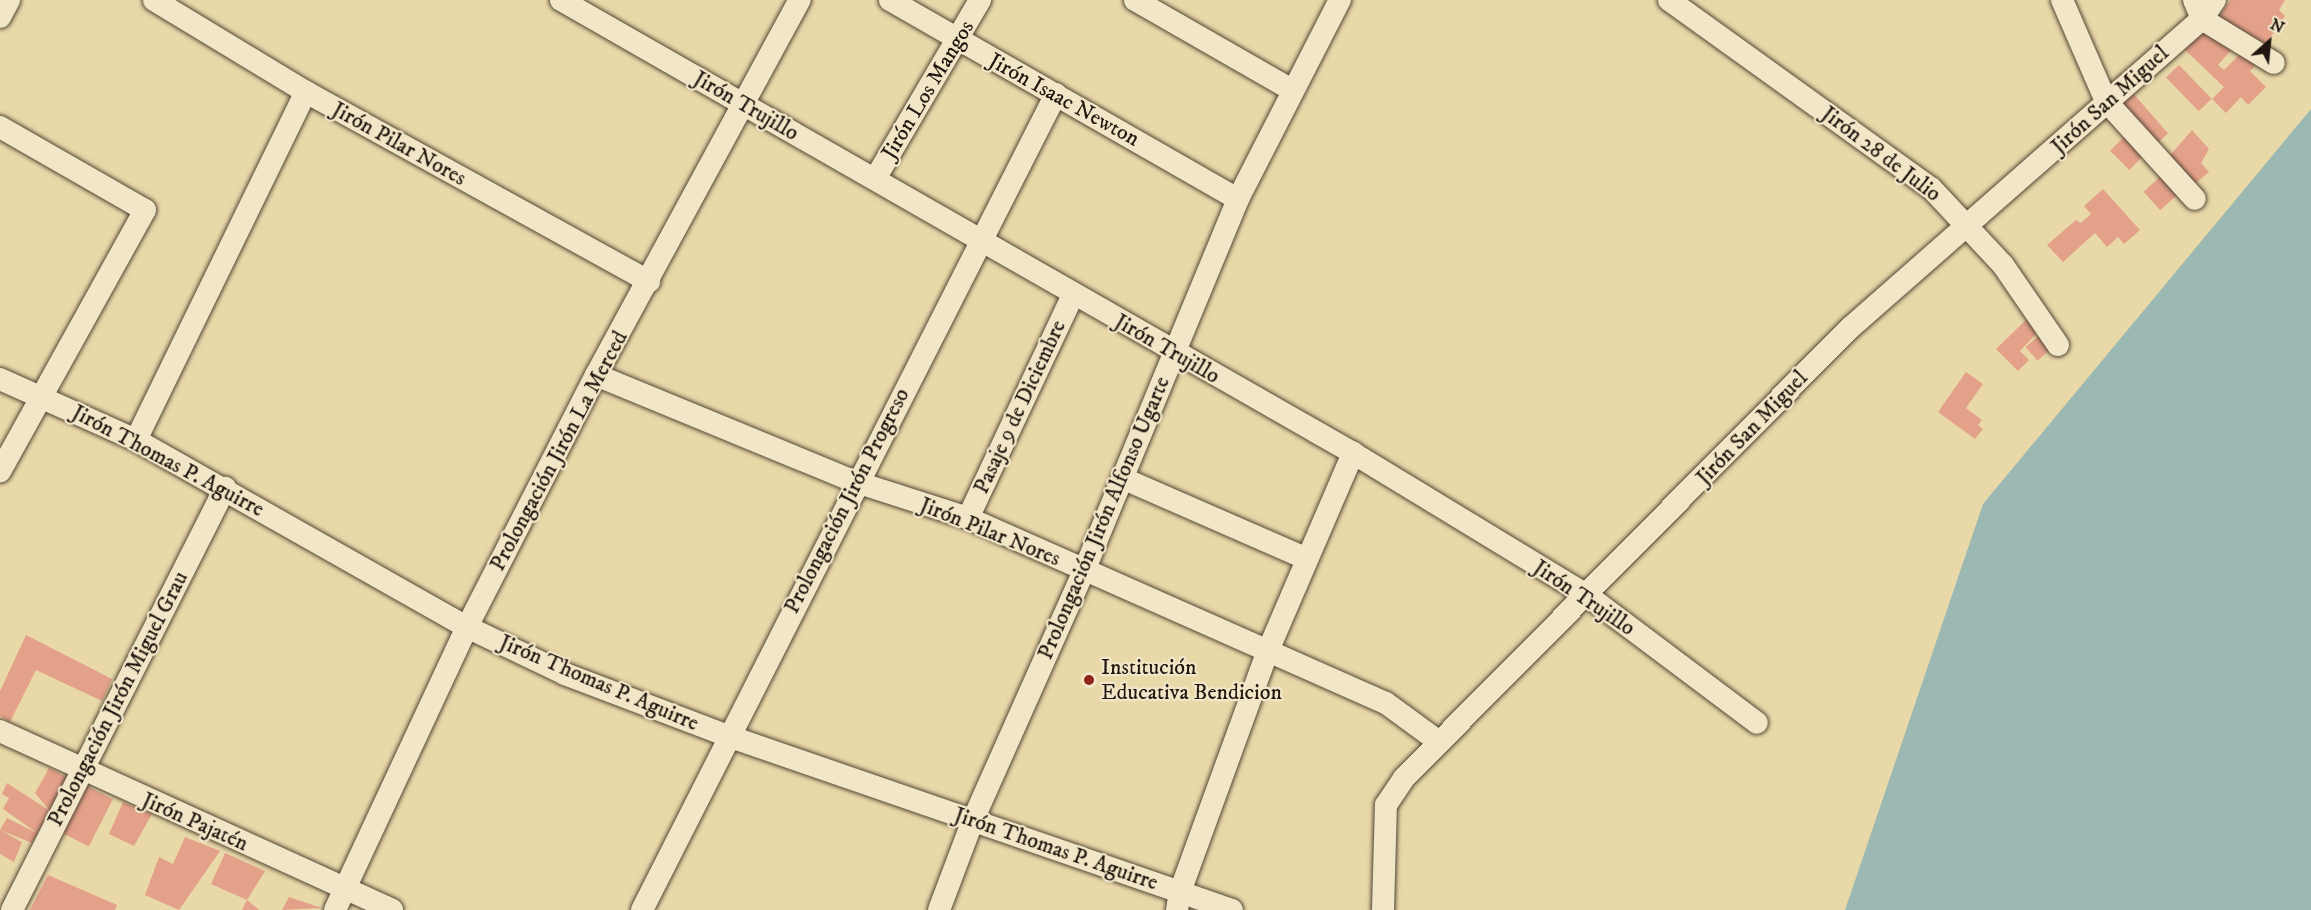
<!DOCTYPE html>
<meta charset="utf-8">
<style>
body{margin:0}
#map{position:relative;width:2311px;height:910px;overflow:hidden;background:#e9d9a9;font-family:"IM FELL DW Pica",serif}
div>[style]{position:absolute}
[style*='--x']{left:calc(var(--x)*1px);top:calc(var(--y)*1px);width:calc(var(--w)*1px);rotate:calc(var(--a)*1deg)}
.water>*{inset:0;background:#9bb8b3}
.building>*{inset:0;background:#e4a189;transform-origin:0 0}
.roads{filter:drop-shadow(0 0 2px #544636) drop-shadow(0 0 2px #544636)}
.minor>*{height:22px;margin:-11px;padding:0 11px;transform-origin:11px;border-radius:11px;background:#f1e6c7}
.dots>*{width:16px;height:16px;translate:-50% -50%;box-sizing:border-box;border:3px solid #f1e6c7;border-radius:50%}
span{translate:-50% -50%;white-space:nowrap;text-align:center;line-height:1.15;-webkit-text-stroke:4.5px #f1e6c7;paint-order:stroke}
.street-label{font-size:22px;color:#22150f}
.poi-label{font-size:22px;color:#22150f}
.left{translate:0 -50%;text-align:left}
.north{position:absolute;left:2239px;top:12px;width:60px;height:60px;-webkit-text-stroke:4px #f1e6c7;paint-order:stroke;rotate:27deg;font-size:16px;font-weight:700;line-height:24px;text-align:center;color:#22150f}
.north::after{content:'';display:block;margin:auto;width:21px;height:27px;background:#22150f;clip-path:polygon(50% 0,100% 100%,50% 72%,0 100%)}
</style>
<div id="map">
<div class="water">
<div style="clip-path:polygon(2311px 109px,2311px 910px,1845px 910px,1983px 504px)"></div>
</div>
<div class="building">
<div style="clip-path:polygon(2230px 0,2285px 0,2279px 10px,2285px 16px,2262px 50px,2217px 20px)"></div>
<div style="clip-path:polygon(2202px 23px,2233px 48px,2218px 65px,2224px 70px,2242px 52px,2256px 65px,2250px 71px,2266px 87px,2248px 105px,2241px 97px,2226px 113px,2212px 99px,2224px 87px,2182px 47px)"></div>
<div style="left:2179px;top:65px;width:47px;height:18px;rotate:46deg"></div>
<div style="left:2132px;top:92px;width:55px;height:19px;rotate:49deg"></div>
<div style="clip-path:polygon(2192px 130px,2209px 149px,2201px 163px,2209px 172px,2190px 188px,2166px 160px)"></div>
<div style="left:2125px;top:136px;width:27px;height:21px;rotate:45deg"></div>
<div style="left:2162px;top:175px;width:25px;height:25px;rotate:48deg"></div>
<div style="clip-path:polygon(2103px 189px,2140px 230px,2124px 244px,2118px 237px,2107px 247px,2095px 233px,2063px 262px,2047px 245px,2076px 220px,2081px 223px,2091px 214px,2084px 206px)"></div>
<div style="clip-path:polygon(2030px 316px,2042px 328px,2020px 351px,2029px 360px,2018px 371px,1996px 349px)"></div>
<div style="left:2043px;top:332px;width:18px;height:23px;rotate:49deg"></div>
<div style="clip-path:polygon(1966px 372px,1983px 384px,1966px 408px,1982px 420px,1978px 425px,1983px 429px,1975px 439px,1938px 412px)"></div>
<div style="clip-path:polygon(26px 635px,112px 679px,102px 701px,36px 670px,10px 722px,0 716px,0 691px)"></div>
<div style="clip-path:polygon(49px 768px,66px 777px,50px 811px,32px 843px,0 830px,7px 818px,37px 833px,3px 809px,9px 798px,2px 794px,7px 783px,50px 811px,35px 793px)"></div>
<div style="left:87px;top:786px;width:29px;height:53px;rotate:27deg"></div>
<div style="clip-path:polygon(123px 802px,152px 814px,134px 846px,109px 834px)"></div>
<div style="clip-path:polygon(0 830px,22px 842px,14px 862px,0 854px)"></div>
<div style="clip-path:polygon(185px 837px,220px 851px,179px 910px,145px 895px,159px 857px,173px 864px)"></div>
<div style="clip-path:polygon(225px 853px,265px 871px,247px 900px,259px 910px,242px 910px,247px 900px,211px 884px)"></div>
<div style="clip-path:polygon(48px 875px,117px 905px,115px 910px,30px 910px)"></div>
<div style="clip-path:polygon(289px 897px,322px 908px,282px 910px)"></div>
</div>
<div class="roads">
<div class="minor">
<div style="--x:154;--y:0;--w:178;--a:31.2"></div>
<div style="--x:306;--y:92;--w:392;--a:28.9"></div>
<div style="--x:561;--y:0;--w:912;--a:29.77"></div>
<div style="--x:1353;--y:453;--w:275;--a:31.3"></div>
<div style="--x:1588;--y:596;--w:211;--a:36.9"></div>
<div style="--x:890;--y:0;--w:401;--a:29.8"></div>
<div style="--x:1135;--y:0;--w:181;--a:29.8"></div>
<div style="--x:1669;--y:0;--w:322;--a:35.7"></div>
<div style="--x:1931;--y:188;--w:105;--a:46.9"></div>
<div style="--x:2003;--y:265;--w:97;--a:55.5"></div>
<div style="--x:2062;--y:0;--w:110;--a:66.5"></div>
<div style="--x:2106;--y:101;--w:132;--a:47.8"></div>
<div style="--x:2194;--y:0;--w:21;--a:67"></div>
<div style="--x:2202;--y:19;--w:84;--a:31.4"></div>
<div style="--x:0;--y:17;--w:19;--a:-62"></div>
<div style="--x:0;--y:127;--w:167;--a:29.8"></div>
<div style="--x:145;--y:210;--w:299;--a:119"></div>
<div style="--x:875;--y:179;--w:208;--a:-59.6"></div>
<div style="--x:596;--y:375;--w:281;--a:22.4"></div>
<div style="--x:856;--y:482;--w:118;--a:17.8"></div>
<div style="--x:968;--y:518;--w:457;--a:23.9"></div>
<div style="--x:1386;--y:703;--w:64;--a:36.2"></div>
<div style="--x:0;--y:379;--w:149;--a:24.2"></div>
<div style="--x:136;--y:440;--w:380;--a:29.5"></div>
<div style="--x:467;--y:627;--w:109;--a:25.6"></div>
<div style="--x:565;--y:674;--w:174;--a:20.8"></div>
<div style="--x:728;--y:736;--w:533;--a:19.05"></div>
<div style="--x:136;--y:440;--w:387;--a:-64"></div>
<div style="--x:1122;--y:478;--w:200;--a:23.6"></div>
<div style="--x:968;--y:518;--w:246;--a:-64.8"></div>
<div style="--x:0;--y:731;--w:431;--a:24.5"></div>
<div style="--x:12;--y:910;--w:473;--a:-63.2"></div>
<div style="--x:335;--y:910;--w:312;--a:-65"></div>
<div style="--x:467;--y:627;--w:283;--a:-62.9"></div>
<div style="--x:596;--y:375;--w:427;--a:-61.5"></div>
<div style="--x:642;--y:910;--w:915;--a:-63.1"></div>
<div style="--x:939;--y:910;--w:96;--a:-69.3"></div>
<div style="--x:973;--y:820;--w:273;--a:-66"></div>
<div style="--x:1084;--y:571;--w:403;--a:-67.5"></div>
<div style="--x:1238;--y:199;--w:224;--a:-62.9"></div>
<div style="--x:1177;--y:910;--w:18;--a:-81"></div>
<div style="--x:1180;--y:892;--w:254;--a:-70"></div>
<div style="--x:1267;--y:653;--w:218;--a:-66.7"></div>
<div style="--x:1383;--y:910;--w:105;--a:-88.4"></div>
<div style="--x:1386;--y:805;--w:32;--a:-56"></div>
<div style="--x:1404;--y:778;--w:634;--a:-45.26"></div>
<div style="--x:1850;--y:328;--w:468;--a:-41.3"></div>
<div style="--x:2202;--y:19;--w:23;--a:-56"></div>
</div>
</div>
<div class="dots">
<div style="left:1089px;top:680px;background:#8f2418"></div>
</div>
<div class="street-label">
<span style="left:928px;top:90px;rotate:-59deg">Jirón Los Mangos</span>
<span style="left:1064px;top:100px;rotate:29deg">Jirón Isaac Newton</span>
<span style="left:2110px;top:100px;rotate:-42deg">Jirón San Miguel</span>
<span style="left:746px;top:106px;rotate:30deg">Jirón Trujillo</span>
<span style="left:399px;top:144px;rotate:29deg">Jirón Pilar Nores</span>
<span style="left:1881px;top:154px;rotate:37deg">Jirón 28 de Julio</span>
<span style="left:1167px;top:349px;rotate:30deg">Jirón Trujillo</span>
<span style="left:1020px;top:407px;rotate:-65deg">Pasaje 9 de Diciembre</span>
<span style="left:1752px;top:428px;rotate:-46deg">Jirón San Miguel</span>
<span style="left:559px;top:451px;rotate:-62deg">Prolongación Jirón La Merced</span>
<span style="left:168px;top:461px;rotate:28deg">Jirón Thomas P. Aguirre</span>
<span style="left:847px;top:501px;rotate:-63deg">Prolongación Jirón Progreso</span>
<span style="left:1104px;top:518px;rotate:-67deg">Prolongación Jirón Alfonso Ugarte</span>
<span style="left:990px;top:532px;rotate:22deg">Jirón Pilar Nores</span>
<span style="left:1584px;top:598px;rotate:34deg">Jirón Trujillo</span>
<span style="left:599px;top:683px;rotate:23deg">Jirón Thomas P. Aguirre</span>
<span style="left:118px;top:699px;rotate:-63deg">Prolongación Jirón Miguel Grau</span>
<span style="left:195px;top:822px;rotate:24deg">Jirón Pajatén</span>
<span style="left:1056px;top:849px;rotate:19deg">Jirón Thomas P. Aguirre</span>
</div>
<div class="poi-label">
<span class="left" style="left:1101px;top:680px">Institución<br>Educativa Bendicion</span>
</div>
<div class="north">N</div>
</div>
